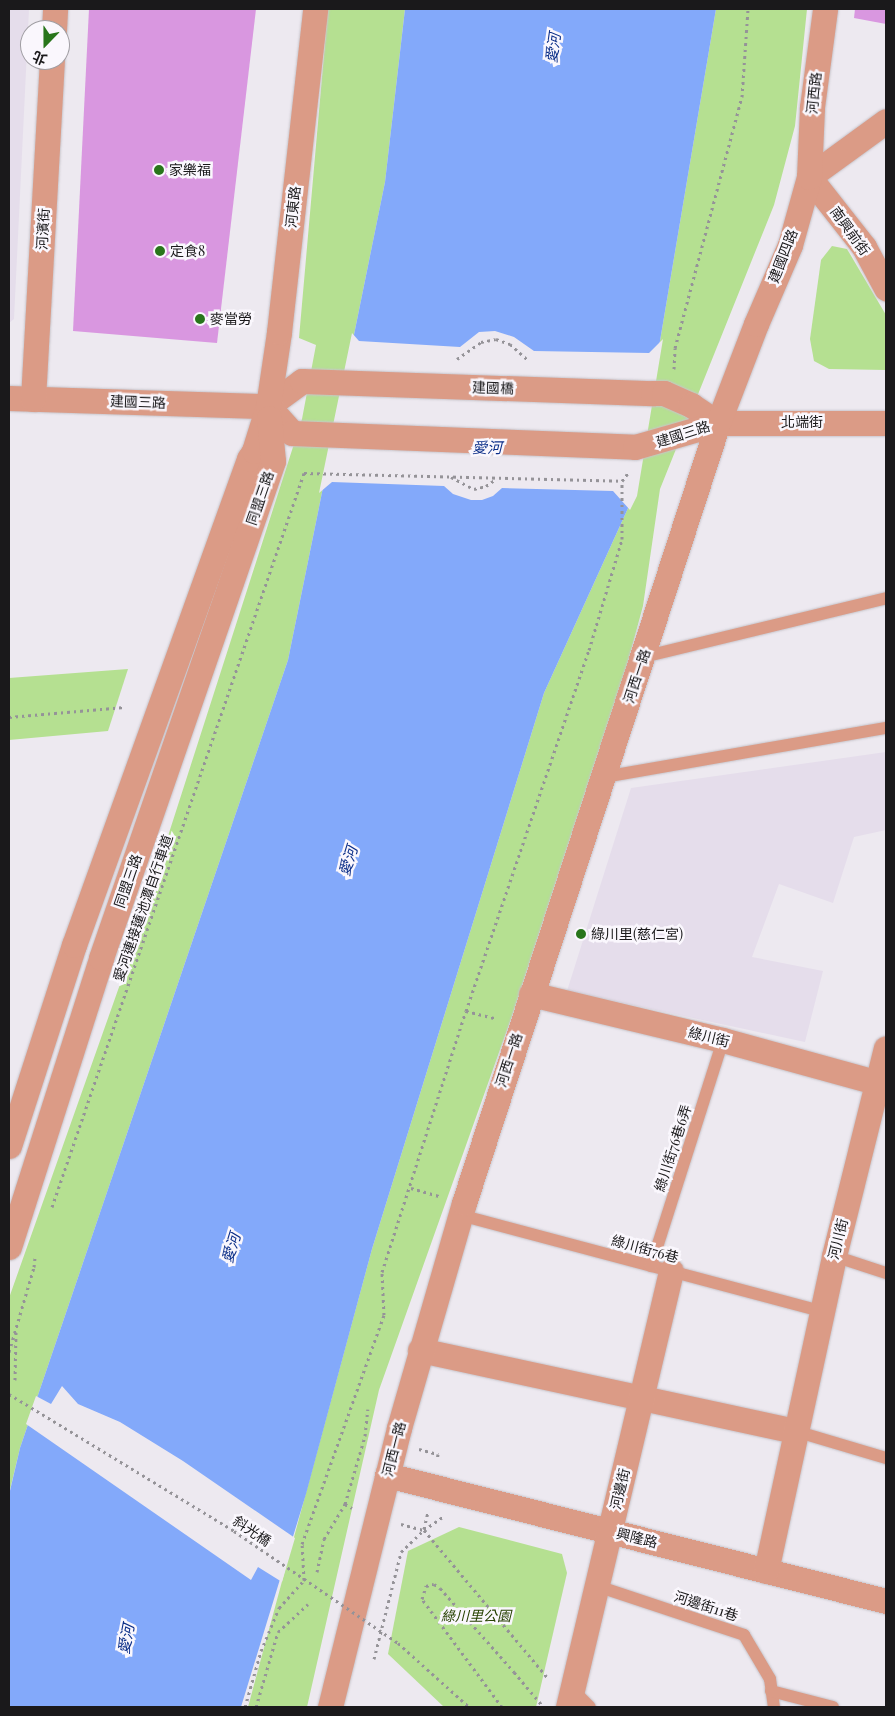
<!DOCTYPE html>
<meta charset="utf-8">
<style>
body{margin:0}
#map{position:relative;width:895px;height:1716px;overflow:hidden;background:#ede9f0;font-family:"Playfair Display","Noto Sans TC",serif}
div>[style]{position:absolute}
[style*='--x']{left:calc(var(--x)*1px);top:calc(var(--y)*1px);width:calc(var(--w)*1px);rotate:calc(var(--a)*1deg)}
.built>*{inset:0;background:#e5ddeb}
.green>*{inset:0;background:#b5e091}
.water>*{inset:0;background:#83a9fa}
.pier>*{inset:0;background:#ede9f0}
.building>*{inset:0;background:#d997e0}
.path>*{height:3px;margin-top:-1.5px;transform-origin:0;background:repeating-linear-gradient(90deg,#959398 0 2.5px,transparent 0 6.5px)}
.roads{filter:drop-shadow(0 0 1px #c7c4ca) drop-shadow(0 0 1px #c7c4ca)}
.lane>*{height:12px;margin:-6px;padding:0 6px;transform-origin:6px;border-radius:6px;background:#db9b86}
.street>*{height:25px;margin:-12.5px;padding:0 12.5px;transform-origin:12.5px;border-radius:12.5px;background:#db9b86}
.path-bridge>*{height:3px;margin-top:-1.5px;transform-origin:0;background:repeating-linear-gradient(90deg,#959398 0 2.5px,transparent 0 6.5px)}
.dots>*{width:14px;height:14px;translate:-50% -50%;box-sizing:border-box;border:2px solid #faf7fd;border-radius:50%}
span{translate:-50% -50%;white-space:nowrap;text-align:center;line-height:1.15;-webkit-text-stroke:5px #faf7fd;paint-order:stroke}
.street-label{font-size:14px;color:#1a191b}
.poi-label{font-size:14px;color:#1a191b}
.left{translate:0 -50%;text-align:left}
.park-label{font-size:14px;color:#264101;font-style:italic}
.water-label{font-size:15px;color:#0b2e88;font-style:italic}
.frame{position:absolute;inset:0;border:10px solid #1a191b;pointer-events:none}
.north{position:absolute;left:20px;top:20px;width:50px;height:50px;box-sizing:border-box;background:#faf7fd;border:1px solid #a09ea3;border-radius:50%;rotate:202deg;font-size:14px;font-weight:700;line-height:20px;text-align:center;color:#1a191b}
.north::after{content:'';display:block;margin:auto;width:18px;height:22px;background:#28751b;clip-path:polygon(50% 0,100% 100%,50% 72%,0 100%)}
</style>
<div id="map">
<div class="built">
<div style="clip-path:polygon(9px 9px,29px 9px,14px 319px,9px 323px)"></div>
<div style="clip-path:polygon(886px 752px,886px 830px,854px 837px,833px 903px,779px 884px,752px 957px,823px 971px,805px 1042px,567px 991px,631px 788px)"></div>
</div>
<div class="green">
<div style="clip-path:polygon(328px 9px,405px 9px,385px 182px,288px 660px,20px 1448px,9px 1494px,9px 1298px,124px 973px,302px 419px,316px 345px,299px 338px)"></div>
<div style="clip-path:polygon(716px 9px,807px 9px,795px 126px,774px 205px,660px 489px,643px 606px,627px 665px,512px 1016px,379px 1390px,307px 1707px,248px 1707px,372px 1249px,544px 693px,634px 495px)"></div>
<div style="clip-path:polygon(832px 246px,847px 249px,886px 315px,886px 370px,829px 369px,814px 361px,810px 339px,821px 260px)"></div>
<div style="clip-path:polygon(128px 669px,108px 731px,9px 740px,9px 678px)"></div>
<div style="clip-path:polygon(459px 1527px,562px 1554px,567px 1573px,536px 1707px,444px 1707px,388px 1654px,408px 1551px)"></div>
</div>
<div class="water">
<div style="clip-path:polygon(405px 9px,716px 9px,634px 495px,544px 693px,372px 1249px,306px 1494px,241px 1707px,9px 1707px,9px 1495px,20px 1448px,288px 660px,385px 182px)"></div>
</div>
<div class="pier">
<div style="clip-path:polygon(495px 331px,514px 337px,534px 351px,649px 353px,663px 339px,637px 496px,630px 510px,613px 491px,502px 488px,493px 496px,482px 500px,471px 500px,453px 494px,444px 486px,332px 482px,319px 493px,352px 333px,359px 341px,460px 347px,479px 332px)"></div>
<div style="clip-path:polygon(62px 1386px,78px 1404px,120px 1422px,183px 1461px,295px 1538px,282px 1582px,258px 1567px,251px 1580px,26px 1424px,36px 1396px,51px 1404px)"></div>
</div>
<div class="building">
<div style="clip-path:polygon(89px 9px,256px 9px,217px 343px,73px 331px)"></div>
<div style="clip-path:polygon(855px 9px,886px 9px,886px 24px,854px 18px)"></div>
</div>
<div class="path">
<div style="--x:457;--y:359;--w:29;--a:-35"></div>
<div style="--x:481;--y:342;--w:15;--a:-11"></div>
<div style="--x:496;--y:339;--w:15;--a:20"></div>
<div style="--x:510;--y:344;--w:25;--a:42"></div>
<div style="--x:674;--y:369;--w:21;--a:-87"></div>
<div style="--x:675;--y:348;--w:260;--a:-75.1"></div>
<div style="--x:742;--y:97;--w:88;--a:-86.1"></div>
<div style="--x:451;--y:477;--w:26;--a:28"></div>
<div style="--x:474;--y:489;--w:12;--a:-14"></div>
<div style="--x:486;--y:486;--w:12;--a:-35"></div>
<div style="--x:9;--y:717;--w:116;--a:-4.9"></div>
<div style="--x:466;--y:1011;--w:32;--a:14"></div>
<div style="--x:411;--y:1188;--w:29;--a:16"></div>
<div style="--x:52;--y:1207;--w:776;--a:-71.05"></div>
<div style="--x:304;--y:473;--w:318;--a:1.4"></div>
<div style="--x:9;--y:1352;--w:89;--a:-73.6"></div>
<div style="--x:34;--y:1267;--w:9;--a:-84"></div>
<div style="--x:15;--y:1380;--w:49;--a:-88.8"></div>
<div style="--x:419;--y:1449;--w:20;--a:15"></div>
<div style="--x:438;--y:1454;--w:6;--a:99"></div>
<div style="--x:345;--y:1504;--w:8;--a:30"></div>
<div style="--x:401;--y:1524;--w:24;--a:15"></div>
<div style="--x:424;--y:1530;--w:192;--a:50.1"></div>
<div style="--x:424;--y:1529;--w:18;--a:-77"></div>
<div style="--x:317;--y:1572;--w:34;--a:-78"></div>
<div style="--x:324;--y:1539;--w:41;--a:-59"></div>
<div style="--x:345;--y:1504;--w:71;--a:-73.6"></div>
<div style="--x:365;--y:1436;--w:27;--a:-84"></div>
<div style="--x:374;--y:1659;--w:110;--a:-75.8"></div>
<div style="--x:401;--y:1552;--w:32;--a:-44"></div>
<div style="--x:424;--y:1530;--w:24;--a:-35"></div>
<div style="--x:514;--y:1672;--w:42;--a:49.8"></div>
<div style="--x:245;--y:1707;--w:58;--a:-74.1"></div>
<div style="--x:261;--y:1651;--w:47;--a:-67.3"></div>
<div style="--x:279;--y:1608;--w:38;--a:-48"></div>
<div style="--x:304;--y:1580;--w:36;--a:-93"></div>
<div style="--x:302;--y:1544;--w:243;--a:-70.3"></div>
<div style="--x:384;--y:1315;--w:43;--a:-92.7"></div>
<div style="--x:382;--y:1272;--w:274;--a:-72.2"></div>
<div style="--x:466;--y:1011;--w:381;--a:-71.2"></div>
<div style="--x:589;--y:650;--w:116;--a:-73.4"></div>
<div style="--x:622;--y:539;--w:58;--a:-90"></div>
<div style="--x:622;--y:481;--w:10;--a:-53"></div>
<div style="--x:256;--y:1707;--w:78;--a:-73.7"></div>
<div style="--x:278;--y:1632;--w:41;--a:-43"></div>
</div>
<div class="roads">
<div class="lane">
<div style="--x:643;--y:657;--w:250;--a:-13.6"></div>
<div style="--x:604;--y:777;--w:286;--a:-9.9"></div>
<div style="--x:460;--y:1215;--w:375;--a:14.9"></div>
<div style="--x:834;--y:1256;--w:55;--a:18.1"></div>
<div style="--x:651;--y:1266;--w:237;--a:-72.3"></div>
<div style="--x:795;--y:1431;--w:95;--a:16.5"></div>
<div style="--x:597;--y:1586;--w:155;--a:18.4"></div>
<div style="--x:744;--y:1635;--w:51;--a:59.4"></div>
<div style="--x:770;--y:1679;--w:28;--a:82"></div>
<div style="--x:572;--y:1689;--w:25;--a:45"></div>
<div style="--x:771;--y:1691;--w:64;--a:14.5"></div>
</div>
<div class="street">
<div style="--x:54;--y:30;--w:21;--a:-87"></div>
<div style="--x:809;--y:177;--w:89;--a:51.8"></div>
<div style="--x:864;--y:247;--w:47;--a:61.8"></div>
<div style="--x:809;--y:177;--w:95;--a:-36"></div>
<div style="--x:9;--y:398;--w:259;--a:1.8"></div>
<div style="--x:268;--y:406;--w:42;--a:-36.3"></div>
<div style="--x:302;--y:381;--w:351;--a:2"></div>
<div style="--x:653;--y:393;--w:11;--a:0"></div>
<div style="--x:664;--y:393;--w:30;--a:24"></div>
<div style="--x:691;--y:405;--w:32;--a:34"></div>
<div style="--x:33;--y:399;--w:340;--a:-86.8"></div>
<div style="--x:268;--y:406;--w:36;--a:48"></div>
<div style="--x:292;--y:433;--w:343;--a:2.3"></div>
<div style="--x:635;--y:447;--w:86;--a:-16.1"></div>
<div style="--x:718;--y:423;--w:168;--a:0"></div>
<div style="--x:531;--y:994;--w:197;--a:13.5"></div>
<div style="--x:723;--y:1040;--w:169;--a:15.4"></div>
<div style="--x:9;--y:1146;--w:211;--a:-72.1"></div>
<div style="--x:74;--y:945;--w:517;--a:-70.2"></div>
<div style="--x:249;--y:459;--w:9;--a:-58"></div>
<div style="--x:254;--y:451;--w:47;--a:-72.7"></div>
<div style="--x:268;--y:406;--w:75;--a:-81.5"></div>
<div style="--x:279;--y:332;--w:325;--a:-83.6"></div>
<div style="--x:9;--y:1247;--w:303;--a:-72.3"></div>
<div style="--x:101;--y:958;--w:526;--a:-70.91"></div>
<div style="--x:273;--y:461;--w:43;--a:-95.3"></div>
<div style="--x:420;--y:1350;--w:384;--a:12.2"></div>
<div style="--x:387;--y:1475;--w:515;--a:14.17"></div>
<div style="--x:766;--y:1571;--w:322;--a:-77.8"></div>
<div style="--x:834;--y:1256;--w:214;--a:-76"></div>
<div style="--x:330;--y:1707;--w:287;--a:-76.1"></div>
<div style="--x:399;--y:1428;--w:234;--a:-73.9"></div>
<div style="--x:464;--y:1203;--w:820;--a:-71.96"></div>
<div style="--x:718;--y:423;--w:106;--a:-69"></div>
<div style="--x:756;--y:324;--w:86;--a:-66.7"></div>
<div style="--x:790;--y:245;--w:71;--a:-74.4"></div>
<div style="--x:809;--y:177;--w:70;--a:-87.5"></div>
<div style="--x:812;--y:107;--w:99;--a:-82.4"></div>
<div style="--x:568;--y:1707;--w:448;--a:-76.7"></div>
</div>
</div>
<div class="path-bridge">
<div style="--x:9;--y:1394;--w:263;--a:31.3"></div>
<div style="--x:234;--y:1531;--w:199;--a:34.3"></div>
<div style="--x:398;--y:1643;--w:96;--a:42"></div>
<div style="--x:502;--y:1707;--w:134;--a:-126.5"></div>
<div style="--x:422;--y:1599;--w:14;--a:-73"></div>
<div style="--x:426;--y:1586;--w:8;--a:-14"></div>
<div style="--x:434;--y:1584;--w:7;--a:34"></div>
<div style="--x:440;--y:1588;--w:112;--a:48.6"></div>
</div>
<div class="dots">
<div style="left:159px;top:170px;background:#28751b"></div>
<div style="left:160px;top:251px;background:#28751b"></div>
<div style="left:200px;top:319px;background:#28751b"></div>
<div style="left:581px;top:934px;background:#28751b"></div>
</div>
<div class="street-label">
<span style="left:814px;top:93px;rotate:-84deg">河西路</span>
<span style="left:293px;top:207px;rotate:-84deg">河東路</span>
<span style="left:43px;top:229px;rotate:-87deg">河濱街</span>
<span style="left:850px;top:231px;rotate:54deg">南興前街</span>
<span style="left:783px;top:256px;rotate:-69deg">建國四路</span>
<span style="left:493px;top:388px;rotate:2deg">建國橋</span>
<span style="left:138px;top:402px;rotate:2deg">建國三路</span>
<span style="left:802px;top:422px">北端街</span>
<span style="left:683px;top:434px;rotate:-18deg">建國三路</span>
<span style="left:260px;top:498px;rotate:-71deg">同盟三路</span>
<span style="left:637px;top:676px;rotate:-72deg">河西一路</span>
<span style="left:128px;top:881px;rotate:-71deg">同盟三路</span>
<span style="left:143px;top:908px;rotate:-71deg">愛河連接蓮池潭自行車道</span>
<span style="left:709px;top:1037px;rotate:14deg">綠川街</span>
<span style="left:509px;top:1060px;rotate:-72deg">河西一路</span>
<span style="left:673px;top:1148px;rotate:-72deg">綠川街76巷6弄</span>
<span style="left:838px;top:1239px;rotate:-76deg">河川街</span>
<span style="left:645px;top:1249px;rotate:15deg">綠川街76巷</span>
<span style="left:394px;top:1449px;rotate:-76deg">河西一路</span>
<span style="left:620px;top:1489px;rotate:-77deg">河邊街</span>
<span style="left:252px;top:1531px;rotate:34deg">斜光橋</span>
<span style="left:637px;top:1538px;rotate:14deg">興隆路</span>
<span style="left:706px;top:1606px;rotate:18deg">河邊街11巷</span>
</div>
<div class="poi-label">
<span class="left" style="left:169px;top:170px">家樂福</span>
<span class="left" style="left:170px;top:251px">定食8</span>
<span class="left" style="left:210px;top:319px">麥當勞</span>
<span class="left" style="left:591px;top:934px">綠川里(慈仁宮)</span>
</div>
<div class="park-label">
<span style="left:476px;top:1616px">綠川里公園</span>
</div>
<div class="water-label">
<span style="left:553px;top:48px;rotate:-82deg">愛河</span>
<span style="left:487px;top:448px">愛河</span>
<span style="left:348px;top:861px;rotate:-73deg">愛河</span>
<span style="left:231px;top:1248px;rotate:-73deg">愛河</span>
<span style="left:126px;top:1639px;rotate:-79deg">愛河</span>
</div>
<div class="frame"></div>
<div class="north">北</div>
</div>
